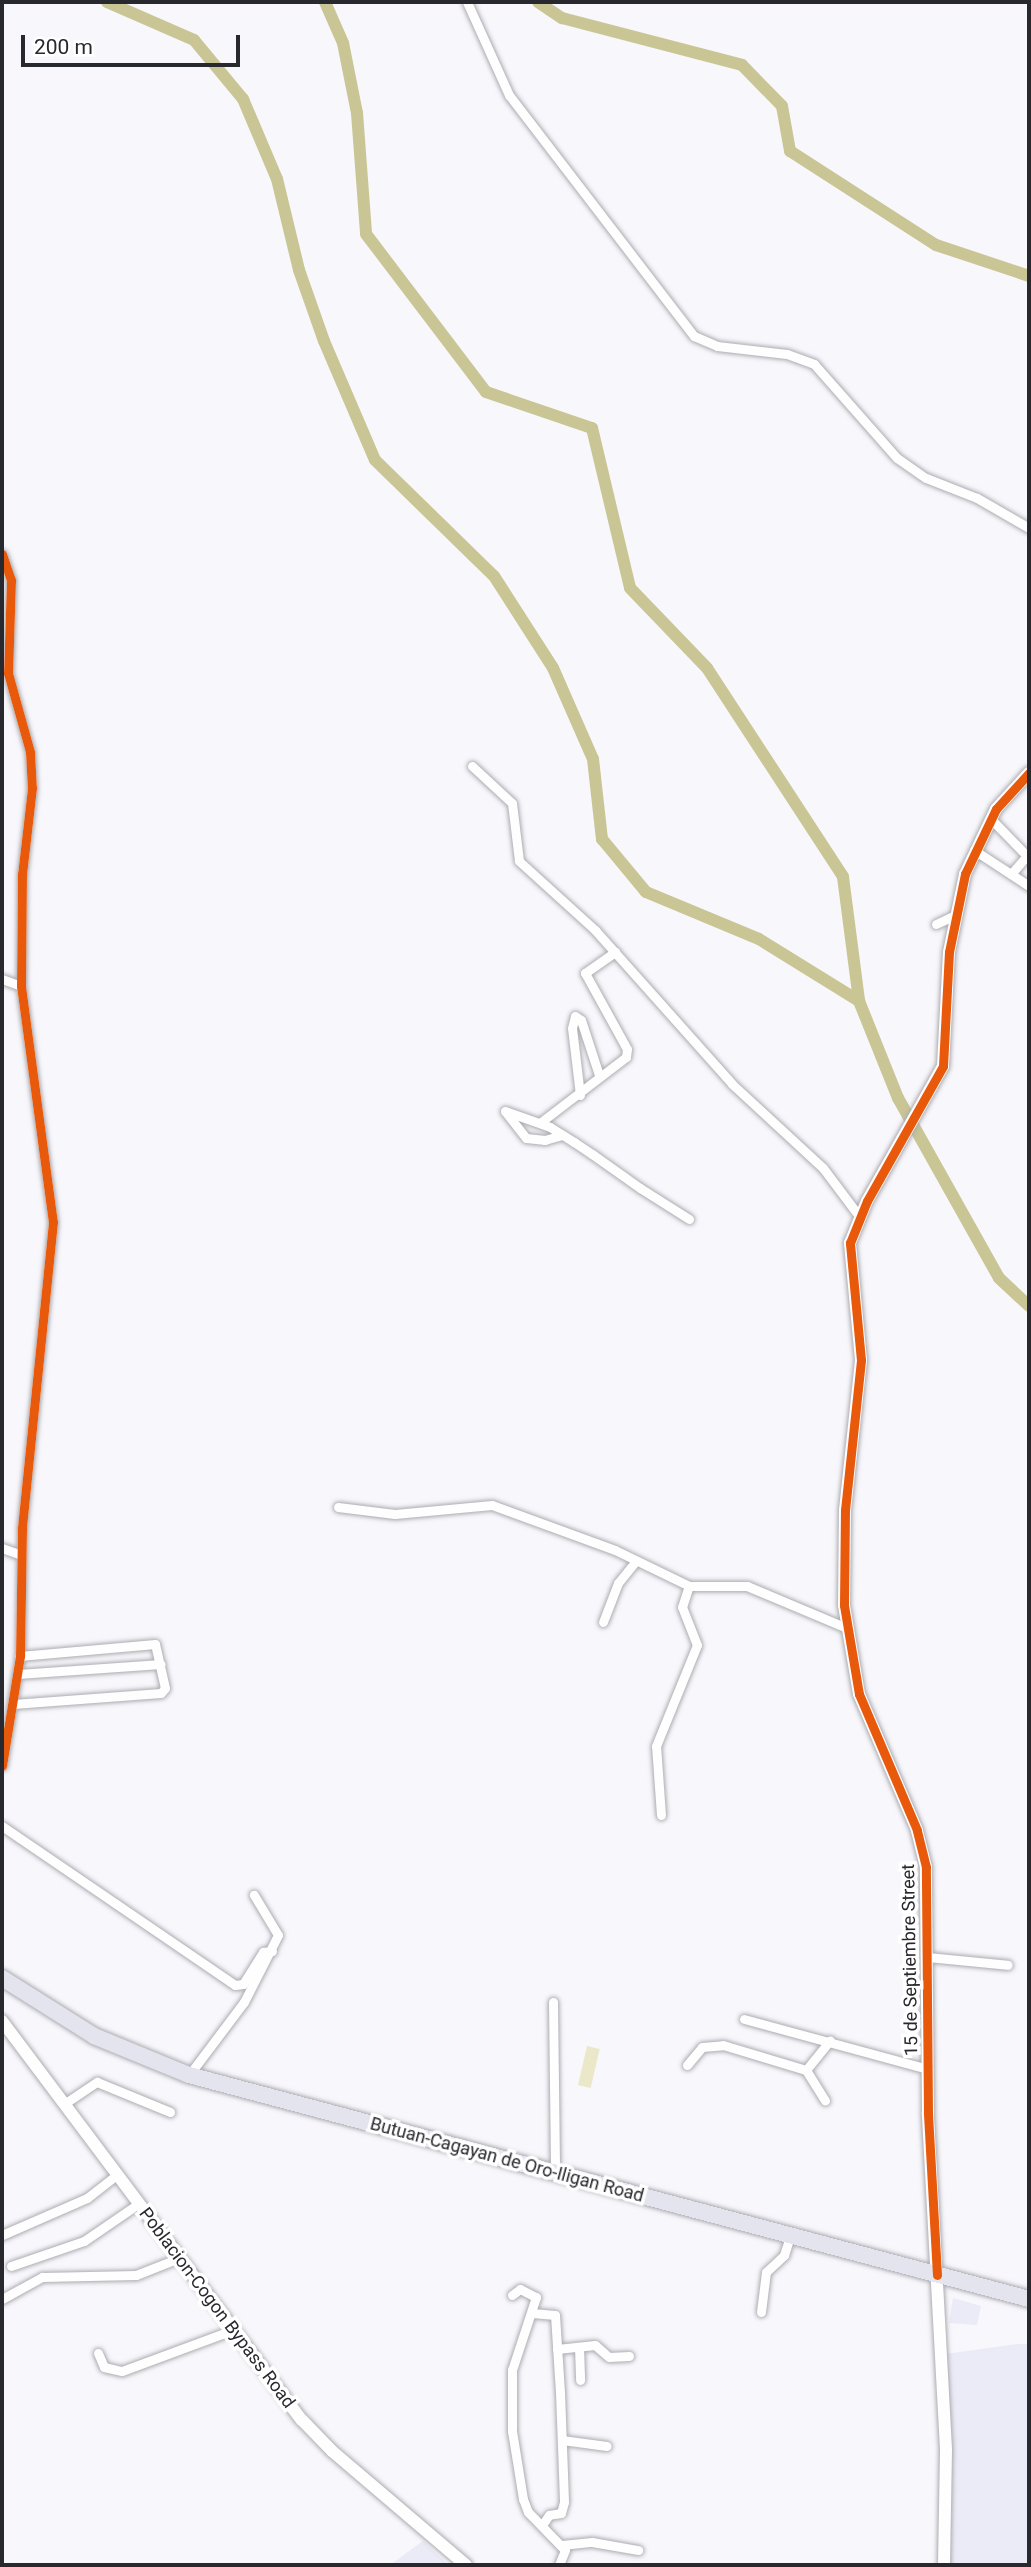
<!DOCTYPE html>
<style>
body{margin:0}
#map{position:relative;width:1031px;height:2567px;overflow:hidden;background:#f7f7fc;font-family:Roboto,sans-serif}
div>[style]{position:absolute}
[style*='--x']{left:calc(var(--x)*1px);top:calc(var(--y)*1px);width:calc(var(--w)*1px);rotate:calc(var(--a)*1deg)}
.built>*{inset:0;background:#eaebf7}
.green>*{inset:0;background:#eae8c9;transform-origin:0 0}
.river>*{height:12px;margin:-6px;padding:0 6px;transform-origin:6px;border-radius:6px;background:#c9c594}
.roads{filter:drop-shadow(0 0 2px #acacb1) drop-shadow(0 0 2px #acacb1)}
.street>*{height:9px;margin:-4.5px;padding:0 4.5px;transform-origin:4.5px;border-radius:4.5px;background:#fefeff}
.secondary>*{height:12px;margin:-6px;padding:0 6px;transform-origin:6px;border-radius:6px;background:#fefeff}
.highway>*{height:16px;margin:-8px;padding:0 8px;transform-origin:8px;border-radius:8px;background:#e3e4ee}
.cycleway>*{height:9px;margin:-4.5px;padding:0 4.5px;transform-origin:4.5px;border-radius:4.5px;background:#e8590c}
span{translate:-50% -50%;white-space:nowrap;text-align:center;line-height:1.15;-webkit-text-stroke:7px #fff;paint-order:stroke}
.street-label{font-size:18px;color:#28292e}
.frame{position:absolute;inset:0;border:4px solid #28292e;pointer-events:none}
.scale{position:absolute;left:21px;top:35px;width:219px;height:32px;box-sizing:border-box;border:4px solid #28292e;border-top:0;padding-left:9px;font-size:21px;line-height:24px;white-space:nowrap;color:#28292e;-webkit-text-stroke:5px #fff;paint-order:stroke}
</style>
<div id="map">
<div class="built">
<div style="clip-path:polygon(953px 2298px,981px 2306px,977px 2325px,949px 2323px)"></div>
<div style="clip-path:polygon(1017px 2344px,1029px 2344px,1029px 2565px,950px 2565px,945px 2354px)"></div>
<div style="clip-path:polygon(423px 2541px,449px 2565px,390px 2565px)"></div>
</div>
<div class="green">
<div style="left:587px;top:2046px;width:13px;height:40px;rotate:13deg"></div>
</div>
<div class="river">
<div style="--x:107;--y:2;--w:95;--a:23.6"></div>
<div style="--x:194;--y:40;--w:77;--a:50.3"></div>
<div style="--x:243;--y:99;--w:87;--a:67"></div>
<div style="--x:277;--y:179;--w:94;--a:76.4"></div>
<div style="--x:299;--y:270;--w:75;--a:70.6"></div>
<div style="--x:324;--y:341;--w:129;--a:66.8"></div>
<div style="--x:375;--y:460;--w:166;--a:44.3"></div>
<div style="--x:494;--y:576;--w:109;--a:57.3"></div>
<div style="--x:553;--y:668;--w:99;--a:66.3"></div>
<div style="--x:593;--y:759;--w:81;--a:83.6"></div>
<div style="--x:602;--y:839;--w:69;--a:50.3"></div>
<div style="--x:646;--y:892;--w:122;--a:22.6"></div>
<div style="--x:759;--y:939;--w:118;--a:31.8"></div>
<div style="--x:325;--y:2;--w:45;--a:66.3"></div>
<div style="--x:343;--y:43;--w:71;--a:78.7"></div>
<div style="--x:357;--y:113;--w:121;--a:85.7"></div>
<div style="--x:366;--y:234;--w:198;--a:52.8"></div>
<div style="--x:486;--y:392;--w:112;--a:18.8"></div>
<div style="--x:592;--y:428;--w:164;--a:76.6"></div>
<div style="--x:630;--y:588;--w:111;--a:46.1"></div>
<div style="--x:707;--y:668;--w:249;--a:56.9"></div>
<div style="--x:843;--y:877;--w:125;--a:82.6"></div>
<div style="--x:859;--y:1001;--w:105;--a:68.1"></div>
<div style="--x:898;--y:1098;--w:206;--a:60.7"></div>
<div style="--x:999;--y:1278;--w:41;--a:43"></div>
<div style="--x:538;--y:2;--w:29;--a:34"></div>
<div style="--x:562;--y:18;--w:186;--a:14.6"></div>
<div style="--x:742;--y:65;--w:57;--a:45.7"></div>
<div style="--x:782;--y:106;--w:46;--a:79.9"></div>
<div style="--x:790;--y:151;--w:174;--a:32.8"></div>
<div style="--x:936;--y:245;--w:98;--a:18.4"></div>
</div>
<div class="roads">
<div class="street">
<div style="--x:467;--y:2;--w:102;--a:65.7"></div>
<div style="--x:509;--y:95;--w:304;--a:52.5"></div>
<div style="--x:694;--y:336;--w:25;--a:23"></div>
<div style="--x:717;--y:346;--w:70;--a:6.5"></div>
<div style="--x:787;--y:354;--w:29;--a:20"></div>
<div style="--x:814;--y:364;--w:125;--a:48.6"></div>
<div style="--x:897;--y:458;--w:35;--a:35"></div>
<div style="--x:926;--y:478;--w:55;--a:21.4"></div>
<div style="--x:977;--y:498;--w:60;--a:30"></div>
<div style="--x:2;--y:554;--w:28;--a:71"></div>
<div style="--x:11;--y:580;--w:93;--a:91.8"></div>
<div style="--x:8;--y:673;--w:82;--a:74.4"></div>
<div style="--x:30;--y:752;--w:36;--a:87"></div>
<div style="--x:32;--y:788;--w:87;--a:96.6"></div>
<div style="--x:22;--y:874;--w:112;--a:90.5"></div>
<div style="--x:21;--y:986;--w:238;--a:82.3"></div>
<div style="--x:53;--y:1222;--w:309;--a:95.8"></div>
<div style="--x:22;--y:1529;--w:127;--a:90.9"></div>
<div style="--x:20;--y:1656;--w:111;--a:99.3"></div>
<div style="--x:472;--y:766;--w:54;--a:42.8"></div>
<div style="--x:512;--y:803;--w:58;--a:83.1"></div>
<div style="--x:519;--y:861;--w:103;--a:42.2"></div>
<div style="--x:595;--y:930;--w:206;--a:48.3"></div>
<div style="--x:732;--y:1084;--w:124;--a:42.7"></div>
<div style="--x:823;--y:1168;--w:60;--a:53.1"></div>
<div style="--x:990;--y:818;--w:56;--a:45.7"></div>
<div style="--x:974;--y:850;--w:66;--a:33.2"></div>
<div style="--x:1011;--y:874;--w:28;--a:-49"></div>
<div style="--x:936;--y:924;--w:21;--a:-25"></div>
<div style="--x:2;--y:979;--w:20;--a:20"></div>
<div style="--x:580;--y:1095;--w:67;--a:-96.8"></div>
<div style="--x:572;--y:1028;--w:12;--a:-76"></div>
<div style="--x:575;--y:1016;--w:7;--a:34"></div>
<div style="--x:581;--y:1020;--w:58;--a:71.9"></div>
<div style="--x:541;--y:1122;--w:107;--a:-37.4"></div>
<div style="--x:626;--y:1057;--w:8;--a:-83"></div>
<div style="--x:627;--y:1049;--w:87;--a:-118.9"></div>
<div style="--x:585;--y:973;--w:37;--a:-35"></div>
<div style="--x:562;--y:1135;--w:18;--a:164"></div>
<div style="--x:545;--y:1140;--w:19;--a:-174"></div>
<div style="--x:526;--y:1138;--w:34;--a:-128"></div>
<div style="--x:505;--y:1111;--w:48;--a:19.6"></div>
<div style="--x:550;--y:1127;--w:28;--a:32"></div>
<div style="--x:574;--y:1142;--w:22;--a:34"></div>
<div style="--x:592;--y:1154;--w:59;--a:35.3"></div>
<div style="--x:640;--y:1188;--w:58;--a:32.3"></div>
<div style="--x:338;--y:1507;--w:57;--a:7"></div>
<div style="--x:395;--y:1514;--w:97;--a:-5.3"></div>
<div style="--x:492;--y:1505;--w:131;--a:20.1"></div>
<div style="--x:615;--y:1550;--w:82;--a:25.9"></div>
<div style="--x:689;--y:1586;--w:58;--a:0"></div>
<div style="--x:747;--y:1586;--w:108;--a:22.8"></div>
<div style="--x:2;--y:1548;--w:20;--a:20"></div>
<div style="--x:603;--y:1622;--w:42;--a:-69"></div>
<div style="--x:618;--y:1583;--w:28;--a:-51"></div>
<div style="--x:18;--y:1674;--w:143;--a:-4"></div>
<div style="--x:13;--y:1704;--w:148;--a:-4.3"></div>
<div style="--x:161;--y:1693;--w:6;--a:-51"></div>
<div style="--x:165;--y:1688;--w:45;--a:-102.8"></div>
<div style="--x:155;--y:1644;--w:136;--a:174.9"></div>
<div style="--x:661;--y:1815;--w:69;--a:-94.1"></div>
<div style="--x:656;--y:1746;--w:109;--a:-67.9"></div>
<div style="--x:697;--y:1645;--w:41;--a:-111.5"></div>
<div style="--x:682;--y:1607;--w:22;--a:-72"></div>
<div style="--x:2;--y:1826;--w:282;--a:34.3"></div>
<div style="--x:235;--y:1985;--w:8;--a:-7"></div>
<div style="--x:243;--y:1984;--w:38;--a:-58"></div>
<div style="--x:263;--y:1952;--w:9;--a:-6"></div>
<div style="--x:927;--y:1957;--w:81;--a:5.6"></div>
<div style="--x:553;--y:2002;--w:170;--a:89.3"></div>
<div style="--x:744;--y:2019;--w:191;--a:15.2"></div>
<div style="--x:687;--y:2065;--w:23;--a:-50"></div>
<div style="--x:702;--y:2047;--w:21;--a:-5"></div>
<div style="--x:723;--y:2045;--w:87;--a:16.8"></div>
<div style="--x:806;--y:2070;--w:38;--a:-51"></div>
<div style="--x:806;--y:2070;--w:36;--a:58"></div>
<div style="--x:189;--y:2075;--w:91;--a:-53"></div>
<div style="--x:244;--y:2002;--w:75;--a:-63.1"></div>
<div style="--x:278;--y:1935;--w:47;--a:-121"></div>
<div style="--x:64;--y:2104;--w:40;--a:-34"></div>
<div style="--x:97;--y:2082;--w:79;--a:22.3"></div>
<div style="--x:2;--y:2235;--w:93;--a:-23.5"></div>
<div style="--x:87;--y:2198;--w:37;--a:-38"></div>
<div style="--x:11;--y:2266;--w:77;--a:-18.9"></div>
<div style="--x:84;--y:2241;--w:65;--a:-34.4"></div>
<div style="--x:512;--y:2295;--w:10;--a:-37"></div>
<div style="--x:520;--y:2289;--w:18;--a:27"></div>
<div style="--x:536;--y:2297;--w:77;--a:108.2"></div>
<div style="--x:512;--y:2370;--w:61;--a:90"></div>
<div style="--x:512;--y:2431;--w:69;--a:80.8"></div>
<div style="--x:523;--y:2499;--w:14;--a:69"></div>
<div style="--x:528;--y:2512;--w:53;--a:45.8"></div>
<div style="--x:565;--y:2550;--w:16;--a:112"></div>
<div style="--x:2;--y:2299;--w:46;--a:-28.8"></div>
<div style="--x:42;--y:2277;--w:94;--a:-1.2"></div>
<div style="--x:136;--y:2275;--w:46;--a:-21.6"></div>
<div style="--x:761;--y:2312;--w:40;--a:-82.9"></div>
<div style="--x:766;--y:2272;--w:25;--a:-43"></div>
<div style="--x:784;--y:2255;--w:20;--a:-72"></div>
<div style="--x:532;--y:2313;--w:23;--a:5"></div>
<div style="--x:555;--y:2315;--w:77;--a:86.3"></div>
<div style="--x:560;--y:2392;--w:110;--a:87.9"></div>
<div style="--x:564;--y:2502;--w:11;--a:105"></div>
<div style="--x:561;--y:2513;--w:12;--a:171"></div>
<div style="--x:549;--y:2515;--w:12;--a:125"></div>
<div style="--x:579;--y:2347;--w:33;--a:88"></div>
<div style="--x:557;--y:2349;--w:38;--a:-6"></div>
<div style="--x:595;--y:2345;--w:18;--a:41"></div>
<div style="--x:609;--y:2357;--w:20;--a:-3"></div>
<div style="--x:98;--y:2353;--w:15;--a:67"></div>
<div style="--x:104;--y:2367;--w:18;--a:13"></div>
<div style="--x:122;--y:2371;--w:118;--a:-20.3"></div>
<div style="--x:562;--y:2440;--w:45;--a:7.6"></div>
<div style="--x:562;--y:2545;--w:30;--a:-6"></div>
<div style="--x:592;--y:2542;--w:47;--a:9.9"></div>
</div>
<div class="secondary">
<div style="--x:2;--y:2021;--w:499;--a:53.1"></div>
<div style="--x:302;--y:2420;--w:43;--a:45.9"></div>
<div style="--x:332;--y:2451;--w:176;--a:40.4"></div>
<div style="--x:944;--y:2565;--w:116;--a:-89"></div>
<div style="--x:946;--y:2449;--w:337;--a:-93.1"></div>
<div style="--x:928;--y:2112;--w:245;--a:-90.5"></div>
<div style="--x:926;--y:1867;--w:38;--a:-104"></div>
<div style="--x:917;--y:1830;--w:148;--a:-113.1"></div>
<div style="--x:859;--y:1694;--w:90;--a:-99.6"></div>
<div style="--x:844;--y:1605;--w:95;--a:-89.4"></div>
<div style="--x:845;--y:1510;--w:151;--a:-83.9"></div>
<div style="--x:861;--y:1360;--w:118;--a:-95.4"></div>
<div style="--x:850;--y:1243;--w:45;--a:-68"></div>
<div style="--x:867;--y:1201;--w:155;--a:-60.6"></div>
<div style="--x:943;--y:1066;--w:114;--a:-87"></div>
<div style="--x:949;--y:952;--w:80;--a:-78.4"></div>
<div style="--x:965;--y:874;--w:72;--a:-64.5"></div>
<div style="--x:996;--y:809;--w:49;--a:-47.5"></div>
</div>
<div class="highway">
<div style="--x:2;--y:1978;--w:109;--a:32.2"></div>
<div style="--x:94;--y:2036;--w:103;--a:22.3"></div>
<div style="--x:189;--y:2075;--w:869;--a:14.93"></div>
</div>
</div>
<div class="cycleway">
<div style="--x:2;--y:554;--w:28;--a:71"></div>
<div style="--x:11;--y:580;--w:93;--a:91.8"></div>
<div style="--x:8;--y:673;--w:82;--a:74.4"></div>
<div style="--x:30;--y:752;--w:36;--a:87"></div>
<div style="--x:32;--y:788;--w:87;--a:96.6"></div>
<div style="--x:22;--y:874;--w:112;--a:90.5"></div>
<div style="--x:21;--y:986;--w:238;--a:82.3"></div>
<div style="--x:53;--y:1222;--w:309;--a:95.8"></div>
<div style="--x:22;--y:1529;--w:127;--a:90.9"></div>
<div style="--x:20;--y:1656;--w:111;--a:99.3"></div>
<div style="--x:937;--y:2275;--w:163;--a:-93.2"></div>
<div style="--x:928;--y:2112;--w:245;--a:-90.5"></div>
<div style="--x:926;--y:1867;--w:38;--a:-104"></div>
<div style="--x:917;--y:1830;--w:148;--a:-113.1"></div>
<div style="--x:859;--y:1694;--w:90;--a:-99.6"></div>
<div style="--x:844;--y:1605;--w:95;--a:-89.4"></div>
<div style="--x:845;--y:1510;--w:151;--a:-83.9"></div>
<div style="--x:861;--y:1360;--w:118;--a:-95.4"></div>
<div style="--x:850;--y:1243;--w:45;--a:-68"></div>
<div style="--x:867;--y:1201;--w:155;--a:-60.6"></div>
<div style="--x:943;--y:1066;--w:114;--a:-87"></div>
<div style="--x:949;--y:952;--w:80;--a:-78.4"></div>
<div style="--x:965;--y:874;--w:72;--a:-64.5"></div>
<div style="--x:996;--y:809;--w:49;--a:-47.5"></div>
</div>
<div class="street-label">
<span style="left:910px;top:1960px;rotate:-91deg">15 de Septiembre Street</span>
<span style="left:507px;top:2160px;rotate:15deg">Butuan-Cagayan de Oro-Iligan Road</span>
<span style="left:217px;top:2308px;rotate:53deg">Poblacion-Cogon Bypass Road</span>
</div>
<div class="frame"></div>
<div class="scale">200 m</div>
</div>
